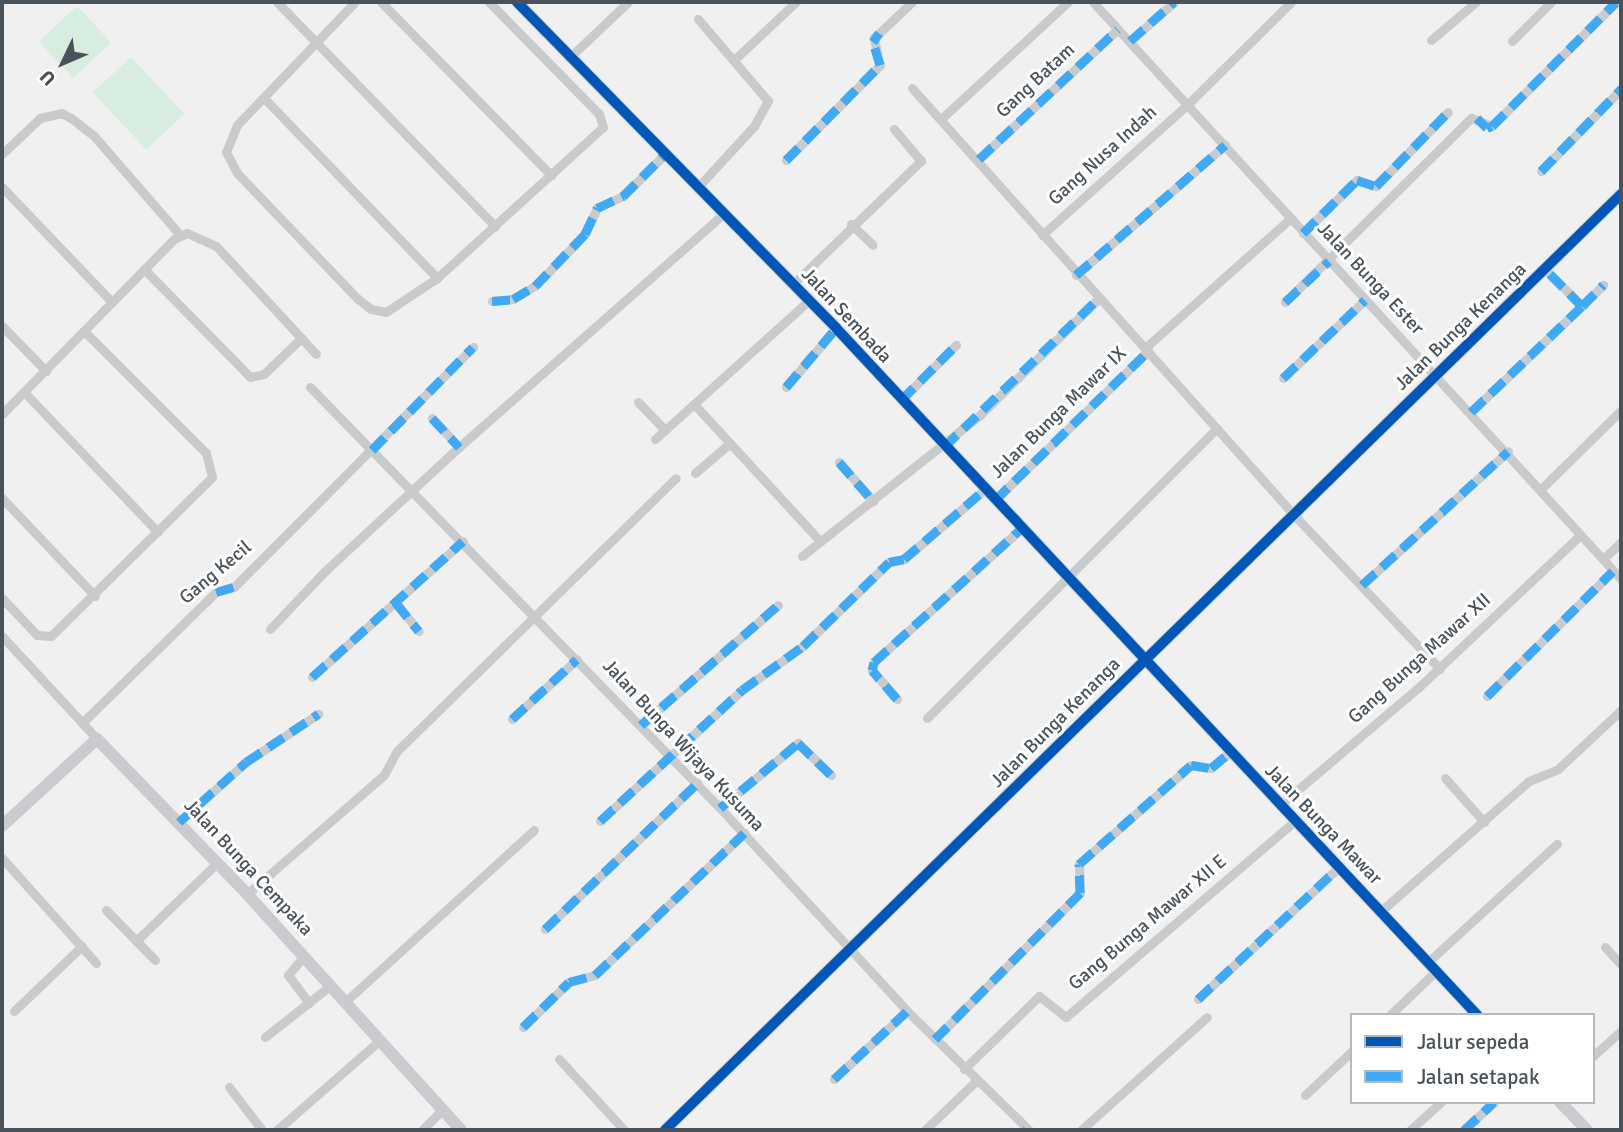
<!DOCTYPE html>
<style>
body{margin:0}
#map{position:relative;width:1623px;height:1132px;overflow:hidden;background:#f0f0f0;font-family:Signika,sans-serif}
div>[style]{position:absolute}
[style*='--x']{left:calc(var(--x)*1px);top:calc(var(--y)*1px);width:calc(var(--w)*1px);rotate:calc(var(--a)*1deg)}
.green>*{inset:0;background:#d7ede0;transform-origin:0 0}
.street>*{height:9px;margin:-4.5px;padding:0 4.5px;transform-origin:4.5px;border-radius:4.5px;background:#c8cacb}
.secondary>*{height:12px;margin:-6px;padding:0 6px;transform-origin:6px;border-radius:6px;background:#c9cbce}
.quiet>*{height:9px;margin-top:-4.5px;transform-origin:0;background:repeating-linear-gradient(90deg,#3fa9f5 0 18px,transparent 0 27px)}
.cycleway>*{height:10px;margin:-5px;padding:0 5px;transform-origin:5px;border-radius:5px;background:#0057b8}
span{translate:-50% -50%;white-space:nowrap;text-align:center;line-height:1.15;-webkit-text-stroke:6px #fff;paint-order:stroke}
.street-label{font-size:19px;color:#49525a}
.frame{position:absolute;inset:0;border:4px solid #49525a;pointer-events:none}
.legend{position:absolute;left:1350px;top:1013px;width:245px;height:91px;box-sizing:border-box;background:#fff;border:2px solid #b6babd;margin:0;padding:9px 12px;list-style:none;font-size:21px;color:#49525a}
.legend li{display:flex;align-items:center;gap:14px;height:35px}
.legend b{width:35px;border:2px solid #b6babd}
.north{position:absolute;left:28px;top:28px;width:70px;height:70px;-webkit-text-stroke:5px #fff;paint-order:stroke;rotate:226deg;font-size:19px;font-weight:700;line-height:28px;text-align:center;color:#49525a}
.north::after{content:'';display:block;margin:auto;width:24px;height:32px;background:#49525a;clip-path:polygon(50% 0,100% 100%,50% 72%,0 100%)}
</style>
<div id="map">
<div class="green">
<div style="left:77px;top:6px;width:50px;height:52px;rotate:47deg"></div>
<div style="left:131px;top:57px;width:78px;height:52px;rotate:47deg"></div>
</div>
<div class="street">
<div style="--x:277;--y:2;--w:313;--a:45.8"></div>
<div style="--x:355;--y:2;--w:170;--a:133.8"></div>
<div style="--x:237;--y:125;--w:29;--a:112"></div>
<div style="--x:226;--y:152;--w:24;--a:62"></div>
<div style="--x:237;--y:173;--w:175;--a:46.2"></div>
<div style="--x:358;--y:299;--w:16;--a:38"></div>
<div style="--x:371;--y:309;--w:15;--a:11"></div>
<div style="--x:386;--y:312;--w:61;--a:-33.7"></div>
<div style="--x:437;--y:278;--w:224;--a:-42.3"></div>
<div style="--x:603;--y:127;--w:14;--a:-107"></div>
<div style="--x:599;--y:114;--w:157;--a:-134.5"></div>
<div style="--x:381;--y:2;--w:243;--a:45.5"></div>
<div style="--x:1093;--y:2;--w:782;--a:47.54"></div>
<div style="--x:1431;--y:40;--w:59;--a:-40.2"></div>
<div style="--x:1130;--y:41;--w:59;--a:-41.6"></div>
<div style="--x:1512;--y:41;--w:55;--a:-45"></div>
<div style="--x:569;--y:58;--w:81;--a:-43.5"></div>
<div style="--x:735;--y:59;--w:83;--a:-43.1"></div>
<div style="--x:912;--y:88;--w:573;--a:48.18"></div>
<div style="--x:1294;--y:515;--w:212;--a:46.5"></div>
<div style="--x:264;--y:98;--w:250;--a:46.1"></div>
<div style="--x:941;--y:119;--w:173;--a:-42.7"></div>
<div style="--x:2;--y:154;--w:52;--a:-43.5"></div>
<div style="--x:40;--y:118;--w:22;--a:-13"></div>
<div style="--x:61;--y:113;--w:11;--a:27"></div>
<div style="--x:71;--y:118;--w:29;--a:38"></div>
<div style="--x:94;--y:136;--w:131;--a:49"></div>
<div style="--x:979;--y:159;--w:190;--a:-43.1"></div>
<div style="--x:786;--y:160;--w:134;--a:-45.3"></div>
<div style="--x:880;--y:65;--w:28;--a:-103"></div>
<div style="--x:874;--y:38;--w:52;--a:-43.5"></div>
<div style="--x:1541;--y:171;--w:115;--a:-45.7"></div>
<div style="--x:2;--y:187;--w:159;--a:46.3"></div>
<div style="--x:697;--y:188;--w:84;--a:-47.4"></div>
<div style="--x:754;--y:126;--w:29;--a:-61"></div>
<div style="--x:768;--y:101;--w:108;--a:-130.5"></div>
<div style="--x:851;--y:224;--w:30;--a:44"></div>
<div style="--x:1303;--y:233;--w:76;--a:-44.5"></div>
<div style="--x:1357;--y:180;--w:20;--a:18"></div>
<div style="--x:1376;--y:186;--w:103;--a:-45.8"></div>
<div style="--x:1042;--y:235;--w:196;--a:-41.9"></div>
<div style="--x:1188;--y:104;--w:145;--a:-44.7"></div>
<div style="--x:144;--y:269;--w:151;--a:45.5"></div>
<div style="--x:250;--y:377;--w:14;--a:-12"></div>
<div style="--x:264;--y:374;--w:52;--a:-44.2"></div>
<div style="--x:1076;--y:275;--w:198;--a:-41.1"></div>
<div style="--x:793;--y:284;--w:178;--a:-43.9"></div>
<div style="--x:921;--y:161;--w:42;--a:-130.2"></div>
<div style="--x:492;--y:301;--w:21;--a:-5"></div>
<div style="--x:513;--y:299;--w:26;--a:-31"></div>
<div style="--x:535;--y:286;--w:72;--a:-46.1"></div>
<div style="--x:585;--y:234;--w:29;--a:-65"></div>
<div style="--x:597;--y:208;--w:29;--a:-25"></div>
<div style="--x:623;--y:196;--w:58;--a:-45"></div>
<div style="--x:1285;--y:302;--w:262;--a:-44.7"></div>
<div style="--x:1471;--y:118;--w:22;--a:21"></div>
<div style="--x:1492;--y:126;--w:175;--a:-45"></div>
<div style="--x:1582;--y:306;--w:30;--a:-45"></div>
<div style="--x:2;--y:326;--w:63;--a:45.6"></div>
<div style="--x:1145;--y:348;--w:194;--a:-41.7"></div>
<div style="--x:1283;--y:378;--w:113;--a:-43.6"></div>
<div style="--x:310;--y:387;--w:588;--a:45.76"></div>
<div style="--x:720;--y:808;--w:276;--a:47.3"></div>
<div style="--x:907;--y:1011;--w:170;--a:44.3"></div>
<div style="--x:786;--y:387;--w:77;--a:-49.7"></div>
<div style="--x:25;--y:393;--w:192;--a:46.3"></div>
<div style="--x:901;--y:400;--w:78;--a:-45"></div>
<div style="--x:638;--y:402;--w:39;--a:46"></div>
<div style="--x:694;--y:404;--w:186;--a:47.4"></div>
<div style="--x:1471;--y:412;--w:153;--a:-43.7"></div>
<div style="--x:1582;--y:306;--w:52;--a:-135"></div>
<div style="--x:2;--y:414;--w:245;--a:-45.5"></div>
<div style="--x:174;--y:239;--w:14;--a:-25"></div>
<div style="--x:187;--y:233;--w:32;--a:24"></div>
<div style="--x:216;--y:246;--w:147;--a:47.2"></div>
<div style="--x:432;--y:418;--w:40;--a:47"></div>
<div style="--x:655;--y:439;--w:205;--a:-42"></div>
<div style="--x:839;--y:462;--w:52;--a:48.9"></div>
<div style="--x:695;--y:473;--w:45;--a:-40.5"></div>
<div style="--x:1541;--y:489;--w:112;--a:-44.6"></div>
<div style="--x:2;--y:498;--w:135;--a:46.5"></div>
<div style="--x:995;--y:500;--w:214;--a:-44.2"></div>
<div style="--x:802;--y:556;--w:228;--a:-38.4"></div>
<div style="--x:981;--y:414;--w:164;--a:-44.5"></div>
<div style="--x:1604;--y:558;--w:23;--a:-43"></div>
<div style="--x:1362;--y:585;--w:198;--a:-42.5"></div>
<div style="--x:2;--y:598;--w:51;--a:46.6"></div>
<div style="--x:37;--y:635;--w:14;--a:4"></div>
<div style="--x:51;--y:636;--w:226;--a:-44.6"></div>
<div style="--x:212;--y:477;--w:25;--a:-104"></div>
<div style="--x:206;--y:453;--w:173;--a:-135"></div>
<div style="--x:396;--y:603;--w:36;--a:51"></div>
<div style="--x:270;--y:629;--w:80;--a:-46.5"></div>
<div style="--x:325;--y:571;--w:183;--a:-42.8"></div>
<div style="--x:459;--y:447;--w:351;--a:-41.4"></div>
<div style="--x:2;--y:636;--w:140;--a:47.3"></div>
<div style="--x:312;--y:677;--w:203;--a:-42"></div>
<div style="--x:1487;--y:696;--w:177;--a:-44.8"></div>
<div style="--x:897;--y:699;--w:38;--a:-131"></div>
<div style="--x:872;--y:670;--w:8;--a:-76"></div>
<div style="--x:874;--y:662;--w:200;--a:-42.2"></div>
<div style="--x:927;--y:718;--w:410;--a:-45"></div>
<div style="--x:512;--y:719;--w:88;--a:-42.7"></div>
<div style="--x:82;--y:723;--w:187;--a:-44.4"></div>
<div style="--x:216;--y:592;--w:19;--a:-16"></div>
<div style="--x:234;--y:587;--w:339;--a:-45.1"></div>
<div style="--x:641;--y:725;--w:182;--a:-41.2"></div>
<div style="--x:1445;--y:778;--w:59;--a:48.4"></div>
<div style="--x:1281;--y:804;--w:181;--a:-40.3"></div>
<div style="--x:1419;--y:687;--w:220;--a:-43.3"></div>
<div style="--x:720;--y:808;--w:102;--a:-39.8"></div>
<div style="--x:798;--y:743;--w:46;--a:44.1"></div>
<div style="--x:600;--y:821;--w:193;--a:-42.7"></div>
<div style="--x:742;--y:690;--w:75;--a:-35.8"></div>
<div style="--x:803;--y:646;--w:120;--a:-44.3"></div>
<div style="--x:889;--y:562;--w:15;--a:-11"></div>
<div style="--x:904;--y:559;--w:107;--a:-40.8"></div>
<div style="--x:179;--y:822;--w:90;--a:-41.8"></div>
<div style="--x:246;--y:762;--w:87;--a:-33.7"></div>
<div style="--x:2;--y:858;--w:141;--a:48.2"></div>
<div style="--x:247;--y:894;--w:181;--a:-41"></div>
<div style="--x:384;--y:775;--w:27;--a:-62"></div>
<div style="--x:397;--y:751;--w:390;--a:-44.4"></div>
<div style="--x:106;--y:910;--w:70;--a:45.6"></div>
<div style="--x:1381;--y:911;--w:197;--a:-41.3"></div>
<div style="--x:1529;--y:781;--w:31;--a:-22"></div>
<div style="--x:1558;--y:769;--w:86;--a:-43.1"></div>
<div style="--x:545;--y:929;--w:211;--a:-43.8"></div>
<div style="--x:136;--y:941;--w:112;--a:-43.9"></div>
<div style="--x:1605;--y:947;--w:24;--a:48"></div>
<div style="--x:304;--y:956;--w:25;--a:130"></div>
<div style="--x:288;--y:975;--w:35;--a:53"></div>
<div style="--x:1428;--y:962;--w:175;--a:-42.5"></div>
<div style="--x:1198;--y:999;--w:195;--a:-43.1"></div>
<div style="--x:346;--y:1001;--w:254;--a:-42.3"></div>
<div style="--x:14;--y:1011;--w:94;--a:-43.7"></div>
<div style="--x:1390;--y:1015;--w:64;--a:-43.7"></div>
<div style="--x:523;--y:1027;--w:64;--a:-44.4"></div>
<div style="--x:569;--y:982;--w:27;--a:-15"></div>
<div style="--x:595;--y:975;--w:206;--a:-43.6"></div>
<div style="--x:265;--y:1037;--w:84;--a:-38.2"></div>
<div style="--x:935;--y:1039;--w:206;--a:-45.2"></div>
<div style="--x:1080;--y:893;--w:29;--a:-92"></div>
<div style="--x:1079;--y:864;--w:149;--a:-41.5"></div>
<div style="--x:1191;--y:765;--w:20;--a:9"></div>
<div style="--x:1211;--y:768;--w:23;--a:-40"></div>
<div style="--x:1593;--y:1056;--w:38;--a:-42"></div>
<div style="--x:559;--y:1059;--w:96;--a:47.5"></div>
<div style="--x:964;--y:1069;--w:105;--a:-44.2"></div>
<div style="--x:1039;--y:996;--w:34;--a:38"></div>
<div style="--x:1066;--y:1017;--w:303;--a:-40.6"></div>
<div style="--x:834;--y:1079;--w:100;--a:-43"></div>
<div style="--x:229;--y:1087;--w:54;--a:52.5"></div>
<div style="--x:1305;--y:1095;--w:64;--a:-43.1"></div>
<div style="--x:277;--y:1130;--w:137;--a:-41.1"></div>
<div style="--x:422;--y:1130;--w:30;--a:-45"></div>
<div style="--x:925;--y:1130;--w:71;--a:-43.9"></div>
<div style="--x:1081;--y:1130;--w:169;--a:-41.9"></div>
<div style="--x:1410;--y:1130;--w:42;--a:-42.1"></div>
<div style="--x:1464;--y:1130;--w:41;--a:-43"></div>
</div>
<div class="secondary">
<div style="--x:517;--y:2;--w:456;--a:45.6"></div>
<div style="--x:836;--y:328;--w:940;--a:46.98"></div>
<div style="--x:2;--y:826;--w:129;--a:-42.5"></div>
<div style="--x:97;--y:739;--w:216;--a:45.9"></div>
<div style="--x:247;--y:894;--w:319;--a:47.8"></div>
<div style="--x:1560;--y:1102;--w:39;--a:46"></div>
<div style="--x:665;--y:1130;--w:1338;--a:-44.39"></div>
</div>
<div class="quiet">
<div style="--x:1130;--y:41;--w:59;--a:-41.6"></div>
<div style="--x:1477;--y:118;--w:14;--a:45"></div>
<div style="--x:1487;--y:128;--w:5;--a:-22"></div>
<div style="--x:1492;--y:126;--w:175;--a:-45"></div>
<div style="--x:979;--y:159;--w:190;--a:-43.1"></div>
<div style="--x:786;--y:160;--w:134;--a:-45.3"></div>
<div style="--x:880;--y:65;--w:24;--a:-107"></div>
<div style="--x:873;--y:42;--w:11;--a:-56"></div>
<div style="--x:1541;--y:171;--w:115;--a:-45.7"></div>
<div style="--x:1303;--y:233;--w:76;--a:-44.5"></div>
<div style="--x:1357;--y:180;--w:20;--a:18"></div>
<div style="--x:1376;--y:186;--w:103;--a:-45.8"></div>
<div style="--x:1076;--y:275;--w:198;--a:-41.1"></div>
<div style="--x:492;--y:301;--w:21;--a:-5"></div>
<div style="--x:513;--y:299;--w:26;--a:-31"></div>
<div style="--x:535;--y:286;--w:72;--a:-46.1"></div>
<div style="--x:585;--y:234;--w:29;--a:-65"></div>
<div style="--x:597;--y:208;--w:29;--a:-25"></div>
<div style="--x:623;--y:196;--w:58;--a:-45"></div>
<div style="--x:1285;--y:302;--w:60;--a:-43"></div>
<div style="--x:1582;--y:306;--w:30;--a:-45"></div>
<div style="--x:1283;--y:378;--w:113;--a:-43.6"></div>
<div style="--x:786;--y:387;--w:77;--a:-49.7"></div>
<div style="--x:901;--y:400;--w:78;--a:-45"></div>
<div style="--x:1471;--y:412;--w:153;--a:-43.7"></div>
<div style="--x:1582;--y:306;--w:52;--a:-135"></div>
<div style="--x:432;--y:418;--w:40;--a:47"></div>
<div style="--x:944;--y:447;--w:214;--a:-43.9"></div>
<div style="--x:372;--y:450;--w:144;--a:-45.6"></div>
<div style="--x:839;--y:462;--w:52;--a:48.9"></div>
<div style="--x:995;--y:500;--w:214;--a:-44.2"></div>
<div style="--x:1362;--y:585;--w:198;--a:-42.5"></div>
<div style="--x:216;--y:592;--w:19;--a:-16"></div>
<div style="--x:396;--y:603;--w:36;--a:51"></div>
<div style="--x:312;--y:677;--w:203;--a:-42"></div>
<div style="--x:1487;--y:696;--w:177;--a:-44.8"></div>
<div style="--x:897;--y:699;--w:38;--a:-131"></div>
<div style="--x:872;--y:670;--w:8;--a:-76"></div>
<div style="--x:874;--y:662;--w:200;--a:-42.2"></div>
<div style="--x:512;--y:719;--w:88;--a:-42.7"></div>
<div style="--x:641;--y:725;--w:182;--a:-41.2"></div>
<div style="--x:720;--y:808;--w:102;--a:-39.8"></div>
<div style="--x:798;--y:743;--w:46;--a:44.1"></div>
<div style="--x:600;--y:821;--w:193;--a:-42.7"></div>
<div style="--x:742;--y:690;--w:75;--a:-35.8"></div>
<div style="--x:803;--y:646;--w:120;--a:-44.3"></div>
<div style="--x:889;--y:562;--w:15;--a:-11"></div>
<div style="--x:904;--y:559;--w:107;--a:-40.8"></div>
<div style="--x:179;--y:822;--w:90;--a:-41.8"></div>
<div style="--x:246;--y:762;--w:87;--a:-33.7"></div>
<div style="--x:545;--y:929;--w:211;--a:-43.8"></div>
<div style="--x:1198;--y:999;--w:195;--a:-43.1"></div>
<div style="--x:523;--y:1027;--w:64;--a:-44.4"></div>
<div style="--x:569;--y:982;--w:27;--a:-15"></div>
<div style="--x:595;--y:975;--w:206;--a:-43.6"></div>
<div style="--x:935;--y:1039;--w:206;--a:-45.2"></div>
<div style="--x:1080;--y:893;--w:29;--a:-92"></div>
<div style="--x:1079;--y:864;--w:149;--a:-41.5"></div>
<div style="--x:1191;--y:765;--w:20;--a:9"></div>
<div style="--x:1211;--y:768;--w:23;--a:-40"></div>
<div style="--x:834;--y:1079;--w:100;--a:-43"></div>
<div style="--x:1026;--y:1130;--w:1;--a:-45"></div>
<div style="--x:1464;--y:1130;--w:41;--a:-43"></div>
</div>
<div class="cycleway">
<div style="--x:517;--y:2;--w:456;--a:45.6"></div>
<div style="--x:836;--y:328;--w:940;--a:46.98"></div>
<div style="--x:665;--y:1130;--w:1338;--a:-44.39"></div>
</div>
<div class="street-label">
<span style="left:1036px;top:81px;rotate:-43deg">Gang Batam</span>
<span style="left:1103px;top:156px;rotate:-42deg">Gang Nusa Indah</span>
<span style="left:1370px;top:279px;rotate:47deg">Jalan Bunga Ester</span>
<span style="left:846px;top:316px;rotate:47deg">Jalan Sembada</span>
<span style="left:1461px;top:327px;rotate:-44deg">Jalan Bunga Kenanga</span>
<span style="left:1059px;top:413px;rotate:-44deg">Jalan Bunga Mawar IX</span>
<span style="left:216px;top:573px;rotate:-40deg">Gang Kecil</span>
<span style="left:1420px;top:659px;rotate:-42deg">Gang Bunga Mawar XII</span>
<span style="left:1056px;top:723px;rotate:-45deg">Jalan Bunga Kenanga</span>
<span style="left:683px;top:746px;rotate:47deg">Jalan Bunga Wijaya Kusuma</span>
<span style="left:1323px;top:825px;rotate:46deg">Jalan Bunga Mawar</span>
<span style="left:248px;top:868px;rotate:47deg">Jalan Bunga Cempaka</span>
<span style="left:1148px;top:923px;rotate:-40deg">Gang Bunga Mawar XII E</span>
</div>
<div class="frame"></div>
<ul class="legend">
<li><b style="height:9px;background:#0057b8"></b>Jalur sepeda</li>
<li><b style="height:9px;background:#3fa9f5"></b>Jalan setapak</li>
</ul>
<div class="north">U</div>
</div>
